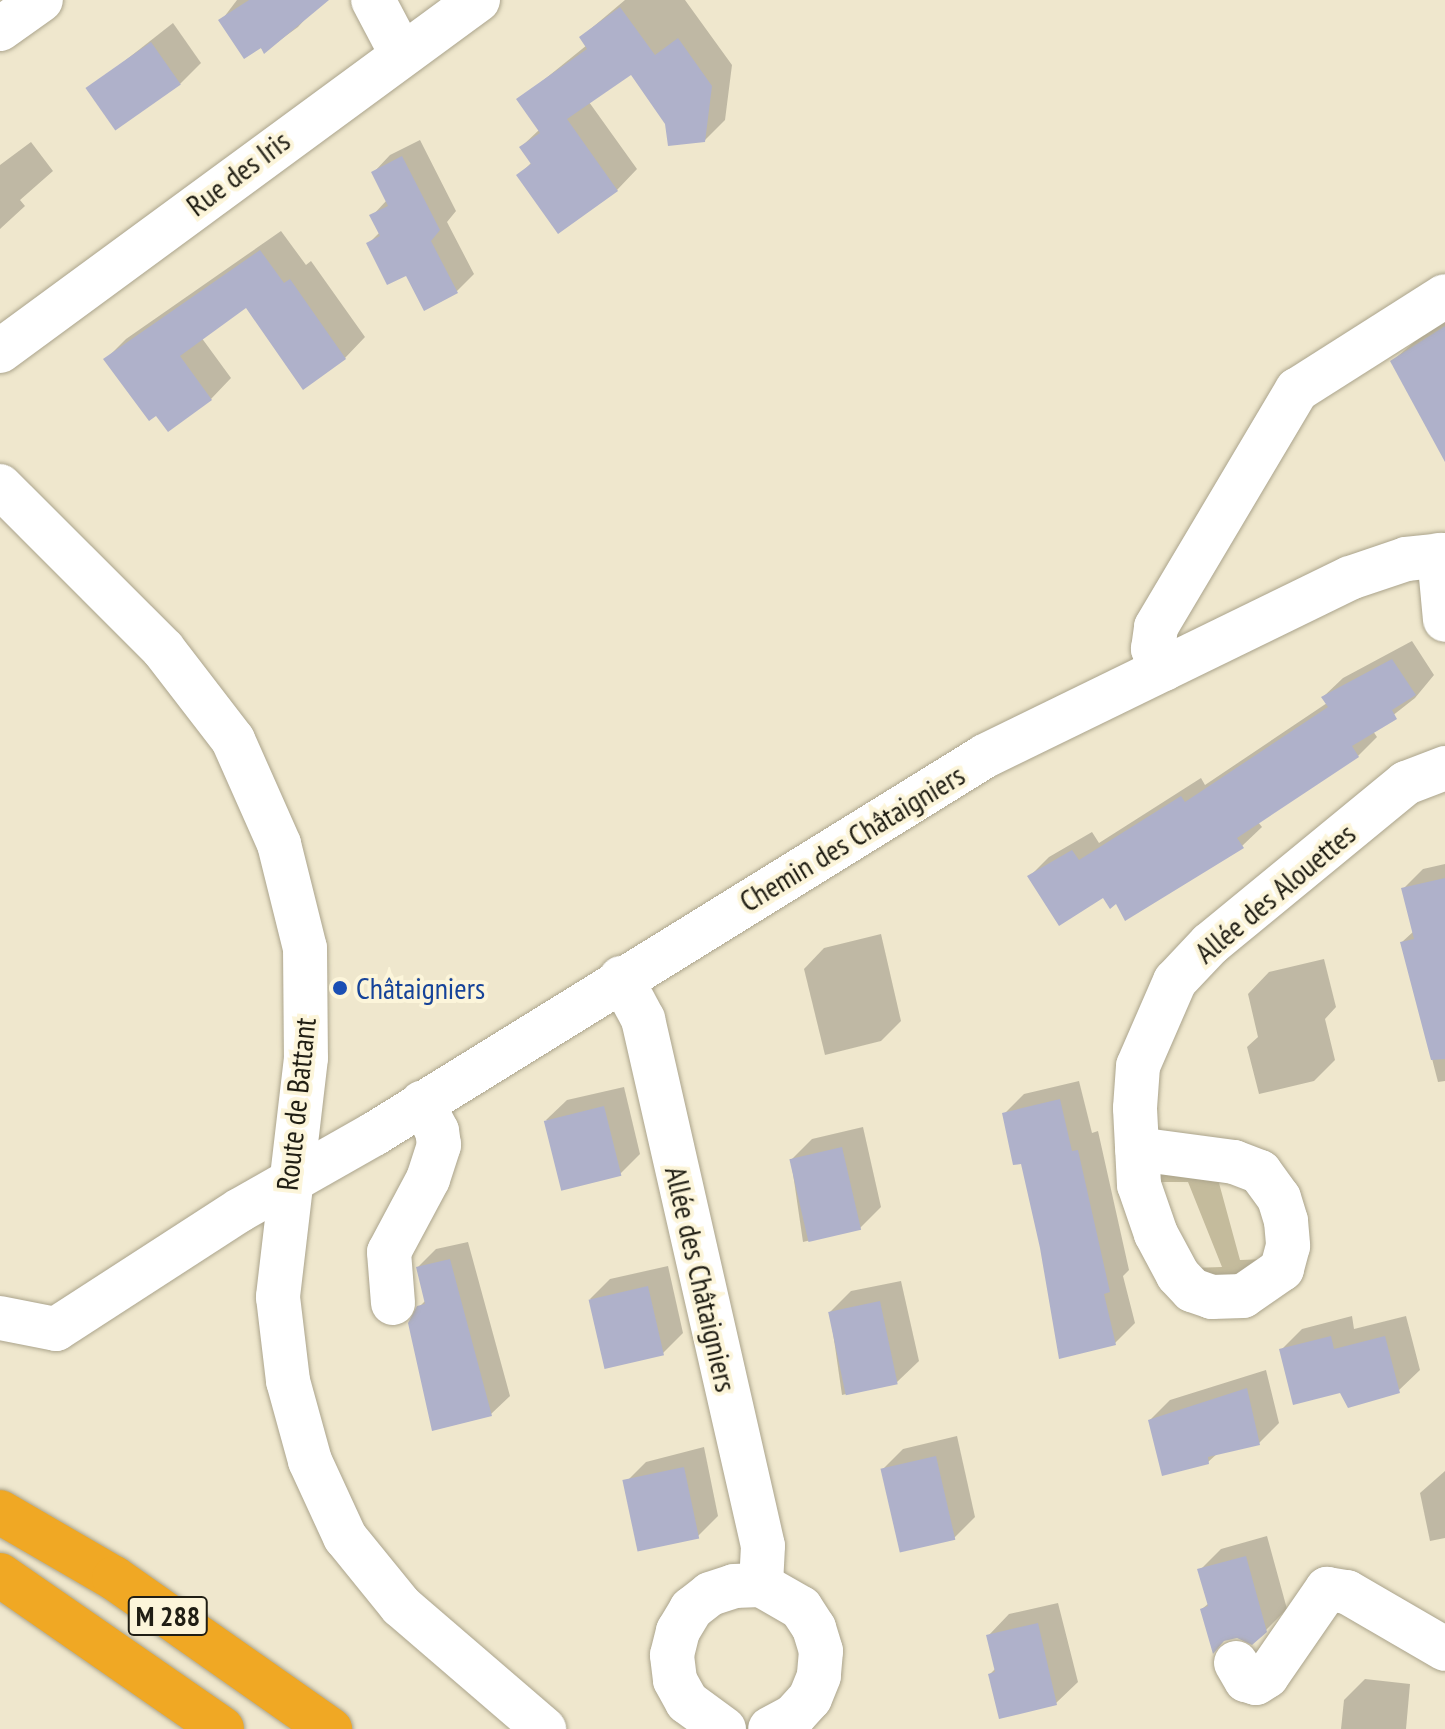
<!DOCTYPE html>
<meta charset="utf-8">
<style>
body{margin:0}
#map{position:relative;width:1445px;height:1729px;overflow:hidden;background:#efe7cd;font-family:"PT Sans Narrow",sans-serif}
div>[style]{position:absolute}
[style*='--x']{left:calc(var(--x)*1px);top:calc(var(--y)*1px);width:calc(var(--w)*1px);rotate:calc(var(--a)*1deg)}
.green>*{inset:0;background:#c4bb9c}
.shadow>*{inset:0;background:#0003}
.building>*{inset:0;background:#afb1ca;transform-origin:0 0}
.roads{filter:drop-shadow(0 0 2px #aba48c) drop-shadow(0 0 2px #aba48c)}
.minor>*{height:44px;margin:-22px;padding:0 22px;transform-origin:22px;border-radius:22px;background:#fff}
.highway>*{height:44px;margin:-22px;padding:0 22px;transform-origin:22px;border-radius:22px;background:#f0a824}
.dots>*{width:22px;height:22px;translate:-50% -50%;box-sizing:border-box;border:4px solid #fcf5da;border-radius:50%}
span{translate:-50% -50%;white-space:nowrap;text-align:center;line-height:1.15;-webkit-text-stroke:8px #fcf5da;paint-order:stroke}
.shield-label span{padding:2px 6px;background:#fcf5da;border:2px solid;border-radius:6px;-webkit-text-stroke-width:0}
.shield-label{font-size:28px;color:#201e14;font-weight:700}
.street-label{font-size:30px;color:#201e14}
.transit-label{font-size:30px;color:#164399}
.left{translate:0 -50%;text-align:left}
</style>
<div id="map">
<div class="green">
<div style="clip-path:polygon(1159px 1173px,1248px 1184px,1219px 1183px,1240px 1260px,1268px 1259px,1227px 1282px,1193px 1268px,1222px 1267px,1188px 1182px,1157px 1182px)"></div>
</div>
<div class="shadow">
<div style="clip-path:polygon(237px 0,322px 0,298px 27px,265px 51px,221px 21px)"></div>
<div style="clip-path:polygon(625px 0,685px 0,732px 65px,725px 120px,705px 140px,667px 123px,631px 72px,589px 102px,637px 169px,617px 190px,519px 175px,532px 162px,521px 147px,540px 129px,519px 100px,587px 45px,581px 37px)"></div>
<div style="clip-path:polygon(173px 23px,201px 63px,180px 84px,89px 89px)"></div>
<div style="clip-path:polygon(420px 140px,456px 211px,447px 222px,474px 274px,456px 292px,407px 274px,368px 244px,380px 232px,372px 216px,387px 200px,373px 173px,390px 155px)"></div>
<div style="clip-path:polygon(31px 142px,53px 171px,20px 200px,25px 206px,0 229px,0 165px)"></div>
<div style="clip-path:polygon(281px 231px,306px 265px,311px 261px,365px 337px,345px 358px,246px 305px,201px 337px,231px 378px,211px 399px,106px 359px,126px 339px)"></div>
<div style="clip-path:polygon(1445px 316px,1445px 453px,1392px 361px)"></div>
<div style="clip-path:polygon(1412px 641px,1434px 675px,1415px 698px,1373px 731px,1377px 737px,1358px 756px,1258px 822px,1262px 827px,1242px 846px,1117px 901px,1030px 876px,1049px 857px,1092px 832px,1099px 843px,1201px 778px,1205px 785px,1327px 703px,1323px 697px,1343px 678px)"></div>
<div style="clip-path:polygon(1445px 864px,1445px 1081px,1438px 1082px,1402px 942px,1414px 931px,1403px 889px,1423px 869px)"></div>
<div style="clip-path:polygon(881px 934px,901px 1021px,881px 1041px,825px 1055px,804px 969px,824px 948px)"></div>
<div style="clip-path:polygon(1324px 959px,1336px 1007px,1325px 1019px,1335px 1060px,1314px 1081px,1259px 1094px,1247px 1047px,1258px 1037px,1248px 994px,1269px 972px)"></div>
<div style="clip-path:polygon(1079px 1081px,1092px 1133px,1098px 1131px,1129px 1270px,1123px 1276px,1135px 1323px,1115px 1343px,1042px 1247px,1022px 1162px,1004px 1114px,1024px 1094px)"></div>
<div style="clip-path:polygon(624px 1087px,640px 1154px,620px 1174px,546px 1120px,567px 1100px)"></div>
<div style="clip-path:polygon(863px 1127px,881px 1207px,860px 1228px,803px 1242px,791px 1160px,812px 1139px)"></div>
<div style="clip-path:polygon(468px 1242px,510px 1396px,491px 1414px,419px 1307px,426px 1300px,418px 1267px,436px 1249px)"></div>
<div style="clip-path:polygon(668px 1266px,683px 1333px,663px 1353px,590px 1299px,610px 1279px)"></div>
<div style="clip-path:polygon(901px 1281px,919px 1361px,897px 1382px,842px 1395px,830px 1312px,851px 1291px)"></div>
<div style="clip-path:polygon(1352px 1316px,1354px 1329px,1406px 1316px,1420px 1370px,1398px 1391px,1341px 1391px,1281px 1350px,1302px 1329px)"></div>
<div style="clip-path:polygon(1266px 1370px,1279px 1423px,1259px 1443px,1218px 1453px,1208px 1462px,1150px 1420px,1170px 1400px)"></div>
<div style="clip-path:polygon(957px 1436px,975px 1517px,954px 1538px,882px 1470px,903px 1449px)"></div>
<div style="clip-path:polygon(704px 1447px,718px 1516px,698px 1536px,626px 1482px,646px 1462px)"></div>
<div style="clip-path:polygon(1445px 1471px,1445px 1538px,1430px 1541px,1420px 1493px)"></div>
<div style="clip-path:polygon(1267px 1536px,1287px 1609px,1266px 1630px,1226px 1639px,1202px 1609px,1209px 1603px,1200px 1570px,1221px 1549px)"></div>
<div style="clip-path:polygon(1058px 1603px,1078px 1682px,1056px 1703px,990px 1674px,996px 1668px,988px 1636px,1009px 1614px)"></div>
<div style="clip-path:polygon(1365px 1679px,1410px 1684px,1406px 1729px,1341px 1729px,1344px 1700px)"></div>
</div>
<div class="building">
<div style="clip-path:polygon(249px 0,329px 0,264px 54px,261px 48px,244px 59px,218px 20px)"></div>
<div style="clip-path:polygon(620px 7px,655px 55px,678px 38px,712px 86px,705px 142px,668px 146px,665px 124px,631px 75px,567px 119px,618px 191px,558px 234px,516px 175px,531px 164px,519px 147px,540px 133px,516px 99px,587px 49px,579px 37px)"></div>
<div style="left:151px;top:42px;width:52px;height:80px;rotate:55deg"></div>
<div style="clip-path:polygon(402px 156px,440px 230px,431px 241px,458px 293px,424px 311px,406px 276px,387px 285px,366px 243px,380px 236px,369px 215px,388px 206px,371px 172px)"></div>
<div style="clip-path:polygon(260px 250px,284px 283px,290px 279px,346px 359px,303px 390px,246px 308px,180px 356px,212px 400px,168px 432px,156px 416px,149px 421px,103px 359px)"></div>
<div style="clip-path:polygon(1445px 326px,1445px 462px,1390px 361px)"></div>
<div style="clip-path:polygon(1392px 659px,1416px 695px,1392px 710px,1397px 719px,1352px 746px,1359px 757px,1237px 838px,1244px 848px,1125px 921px,1116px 904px,1110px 909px,1103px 898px,1059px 926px,1027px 876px,1072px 850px,1079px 860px,1181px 796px,1185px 802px,1328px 707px,1321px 697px)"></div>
<div style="clip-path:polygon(1445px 878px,1445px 1059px,1431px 1060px,1400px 942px,1414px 939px,1401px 888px)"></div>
<div style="clip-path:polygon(1060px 1099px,1072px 1151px,1078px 1150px,1110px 1292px,1104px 1294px,1116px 1345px,1059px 1359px,1040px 1248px,1021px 1164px,1013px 1165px,1002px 1113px)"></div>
<div style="left:604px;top:1106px;width:72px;height:62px;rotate:76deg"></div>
<div style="left:842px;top:1147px;width:85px;height:54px;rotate:77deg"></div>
<div style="clip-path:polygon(450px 1259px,492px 1416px,432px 1431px,408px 1323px,417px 1306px,425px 1304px,416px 1267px)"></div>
<div style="left:648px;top:1286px;width:71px;height:61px;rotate:77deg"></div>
<div style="left:880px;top:1301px;width:85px;height:53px;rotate:78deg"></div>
<div style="clip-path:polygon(1331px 1336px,1334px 1349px,1385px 1336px,1400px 1393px,1348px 1408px,1340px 1393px,1293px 1405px,1279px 1349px)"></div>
<div style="clip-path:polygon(1247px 1388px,1260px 1445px,1208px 1457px,1209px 1464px,1162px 1476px,1148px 1420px)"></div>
<div style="left:936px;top:1456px;width:86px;height:57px;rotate:77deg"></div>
<div style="left:684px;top:1467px;width:73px;height:63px;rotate:78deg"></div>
<div style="clip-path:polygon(1246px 1556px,1267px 1632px,1252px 1645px,1237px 1638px,1224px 1641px,1213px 1654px,1200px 1609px,1208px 1606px,1197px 1569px)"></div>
<div style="clip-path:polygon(1038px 1623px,1057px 1705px,999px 1719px,988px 1674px,995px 1672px,986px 1635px)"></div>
</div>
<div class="roads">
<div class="minor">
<div style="--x:373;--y:0;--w:60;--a:62.2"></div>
<div style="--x:0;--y:29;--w:50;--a:-35.3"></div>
<div style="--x:0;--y:351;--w:593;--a:-36.29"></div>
<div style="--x:0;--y:486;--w:231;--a:45"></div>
<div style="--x:163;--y:649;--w:115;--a:52.4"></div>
<div style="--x:233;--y:740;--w:114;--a:66.1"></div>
<div style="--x:279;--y:844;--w:107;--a:76"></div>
<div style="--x:305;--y:948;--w:110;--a:89.5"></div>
<div style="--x:306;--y:1058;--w:241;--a:96.7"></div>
<div style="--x:278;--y:1297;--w:85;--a:83.2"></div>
<div style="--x:288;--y:1381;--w:83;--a:74.6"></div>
<div style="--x:310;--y:1461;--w:84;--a:65.3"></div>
<div style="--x:345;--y:1537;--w:89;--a:50.9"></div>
<div style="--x:401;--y:1606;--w:189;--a:40.7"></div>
<div style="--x:1439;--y:555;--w:65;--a:84.7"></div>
<div style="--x:1164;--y:669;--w:23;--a:-119"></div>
<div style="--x:1153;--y:649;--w:22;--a:-82"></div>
<div style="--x:1156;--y:627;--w:276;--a:-59.3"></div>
<div style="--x:1297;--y:390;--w:175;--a:-32.4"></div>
<div style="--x:621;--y:978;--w:47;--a:61.8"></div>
<div style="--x:643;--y:1019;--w:540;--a:77.17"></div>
<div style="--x:763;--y:1546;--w:39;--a:93"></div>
<div style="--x:1137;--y:1149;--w:98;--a:7.6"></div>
<div style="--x:1234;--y:1162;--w:28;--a:21"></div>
<div style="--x:1260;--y:1172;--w:32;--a:54"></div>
<div style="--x:1279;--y:1198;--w:24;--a:73"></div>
<div style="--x:1286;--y:1221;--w:25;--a:85"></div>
<div style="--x:1288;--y:1246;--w:24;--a:105"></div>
<div style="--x:1282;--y:1269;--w:47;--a:145.3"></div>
<div style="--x:1243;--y:1296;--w:31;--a:178"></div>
<div style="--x:1212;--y:1297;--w:21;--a:-161"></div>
<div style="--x:1192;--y:1290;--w:21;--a:-133"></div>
<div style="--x:1178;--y:1275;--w:47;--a:-118.2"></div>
<div style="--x:1156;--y:1234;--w:52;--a:-109.1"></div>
<div style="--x:1139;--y:1185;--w:77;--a:-93"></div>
<div style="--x:1135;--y:1108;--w:42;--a:-85.9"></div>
<div style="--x:1138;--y:1066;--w:93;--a:-66.5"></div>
<div style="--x:1175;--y:981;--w:51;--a:-46.6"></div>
<div style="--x:1210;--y:944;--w:254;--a:-39.4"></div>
<div style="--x:1406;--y:783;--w:42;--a:-21"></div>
<div style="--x:393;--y:1303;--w:51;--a:-94.5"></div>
<div style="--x:389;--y:1252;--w:83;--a:-61.9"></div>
<div style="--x:428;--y:1179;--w:36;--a:-72"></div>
<div style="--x:439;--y:1145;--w:14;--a:-98"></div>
<div style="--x:437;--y:1131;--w:32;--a:-118"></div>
<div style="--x:0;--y:1318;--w:57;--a:11.1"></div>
<div style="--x:56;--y:1329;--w:219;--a:-32.9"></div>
<div style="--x:240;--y:1210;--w:154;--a:-29.6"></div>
<div style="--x:374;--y:1134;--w:718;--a:-31.74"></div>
<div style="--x:985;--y:756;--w:406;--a:-26"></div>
<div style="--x:1350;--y:578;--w:59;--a:-18.7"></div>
<div style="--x:1406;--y:559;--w:39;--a:-6"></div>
<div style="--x:1236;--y:1663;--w:20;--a:60"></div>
<div style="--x:1246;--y:1680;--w:10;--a:17"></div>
<div style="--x:1256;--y:1683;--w:13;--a:-32"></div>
<div style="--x:1267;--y:1676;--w:106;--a:-55.4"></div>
<div style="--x:1327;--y:1589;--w:20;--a:9"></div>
<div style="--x:1347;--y:1592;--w:113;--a:30.2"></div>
<div style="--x:724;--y:1729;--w:46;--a:-143.9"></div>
<div style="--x:687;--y:1702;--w:25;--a:-119"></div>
<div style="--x:675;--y:1680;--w:25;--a:-97"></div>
<div style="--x:672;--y:1655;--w:25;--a:-76"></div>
<div style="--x:678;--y:1631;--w:26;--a:-59"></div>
<div style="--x:691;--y:1609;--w:24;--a:-38"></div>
<div style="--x:710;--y:1594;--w:25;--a:-18"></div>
<div style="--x:734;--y:1586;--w:27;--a:-2"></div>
<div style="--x:761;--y:1585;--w:46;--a:29.9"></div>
<div style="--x:801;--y:1608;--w:24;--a:57"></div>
<div style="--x:814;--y:1628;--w:24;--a:73"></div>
<div style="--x:821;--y:1651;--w:25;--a:95"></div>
<div style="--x:819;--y:1676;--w:24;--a:112"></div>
<div style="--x:810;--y:1698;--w:24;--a:132"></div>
<div style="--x:794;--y:1716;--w:27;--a:152"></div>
</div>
<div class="highway">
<div style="--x:0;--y:1512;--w:132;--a:30.1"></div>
<div style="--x:114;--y:1578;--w:264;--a:35"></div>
<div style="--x:0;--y:1575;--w:270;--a:34.7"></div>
</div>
</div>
<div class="dots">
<div style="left:340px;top:988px;background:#1a4fb4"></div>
</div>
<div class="shield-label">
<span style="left:168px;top:1616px">M 288</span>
</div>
<div class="street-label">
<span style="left:238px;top:173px;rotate:-37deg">Rue des Iris</span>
<span style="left:852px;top:838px;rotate:-31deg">Chemin des Châtaigniers</span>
<span style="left:1275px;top:893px;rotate:-40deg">Allée des Alouettes</span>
<span style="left:296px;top:1104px;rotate:-84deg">Route de Battant</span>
<span style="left:701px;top:1279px;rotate:77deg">Allée des Châtaigniers</span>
</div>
<div class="transit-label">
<span class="left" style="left:356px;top:988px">Châtaigniers</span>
</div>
</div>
